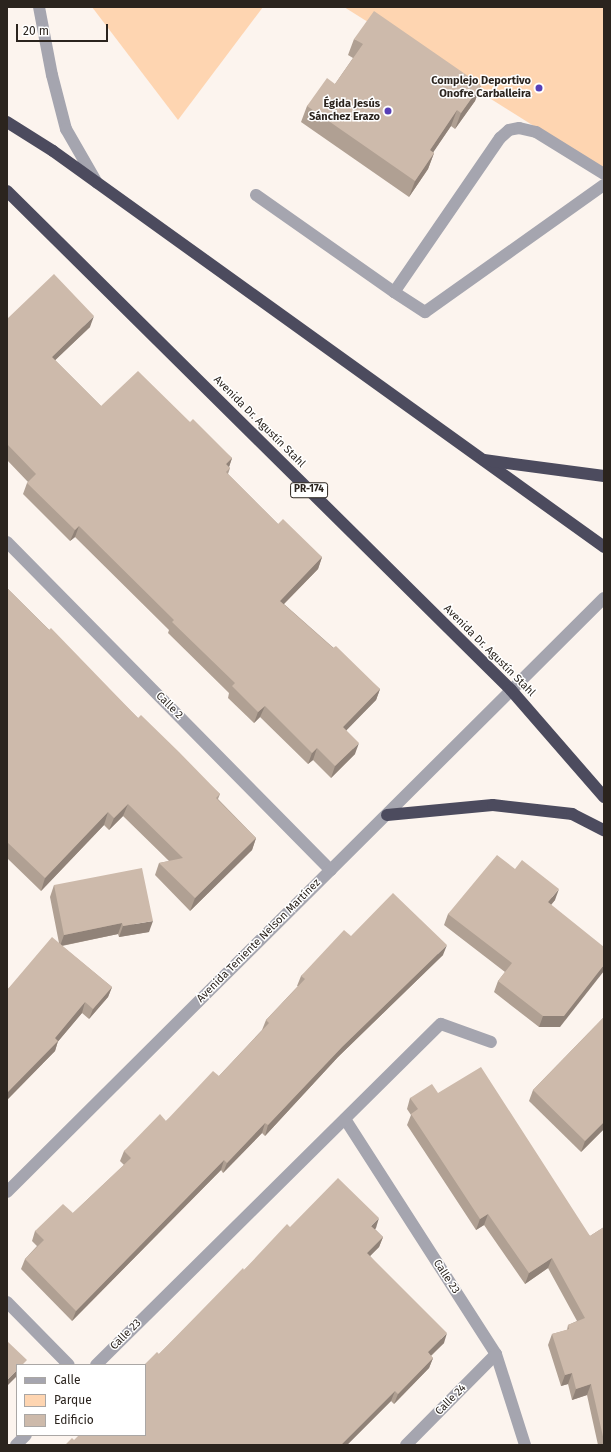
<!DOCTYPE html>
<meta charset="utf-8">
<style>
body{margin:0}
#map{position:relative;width:611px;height:1452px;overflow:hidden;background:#fcf4ee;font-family:"Fira Sans",sans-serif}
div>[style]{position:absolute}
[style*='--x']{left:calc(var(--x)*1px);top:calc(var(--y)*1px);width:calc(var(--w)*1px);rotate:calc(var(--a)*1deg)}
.green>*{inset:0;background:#fed5b1}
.minor>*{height:12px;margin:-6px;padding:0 6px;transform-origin:6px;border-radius:6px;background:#a5a5af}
.highway>*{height:12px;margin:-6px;padding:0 6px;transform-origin:6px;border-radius:6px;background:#4c4b5e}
.wall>*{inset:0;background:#b0a093}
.shaded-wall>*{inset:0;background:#908278}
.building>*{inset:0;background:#cdbaab}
.dots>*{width:11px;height:11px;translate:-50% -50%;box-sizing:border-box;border:2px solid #fff;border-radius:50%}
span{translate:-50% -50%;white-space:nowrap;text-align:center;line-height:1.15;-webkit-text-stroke:3px #fff;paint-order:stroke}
.shield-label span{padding:1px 3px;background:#fff;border:1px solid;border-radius:3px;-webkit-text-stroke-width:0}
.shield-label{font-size:10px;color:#2b241e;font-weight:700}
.poi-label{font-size:11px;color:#2b241e;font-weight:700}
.right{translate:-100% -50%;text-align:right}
.street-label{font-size:11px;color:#2b241e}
.frame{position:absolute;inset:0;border:8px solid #2b241e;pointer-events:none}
.legend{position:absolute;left:16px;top:1364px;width:130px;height:72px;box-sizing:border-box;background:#fff;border:1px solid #aaa7a5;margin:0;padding:5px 7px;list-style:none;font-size:12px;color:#2b241e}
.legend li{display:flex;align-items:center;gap:8px;height:20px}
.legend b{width:20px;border:1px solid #aaa7a5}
.scale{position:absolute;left:16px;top:24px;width:92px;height:18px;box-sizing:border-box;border:2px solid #2b241e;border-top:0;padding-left:5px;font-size:12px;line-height:14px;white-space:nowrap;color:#2b241e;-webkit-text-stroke:3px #fff;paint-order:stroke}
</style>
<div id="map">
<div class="green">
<div style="clip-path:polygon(92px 7px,263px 7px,178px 120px)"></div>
<div style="clip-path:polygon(344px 7px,604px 7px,604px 170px)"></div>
</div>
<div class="minor">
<div style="--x:39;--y:7;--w:69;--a:79.2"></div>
<div style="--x:52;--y:75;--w:56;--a:75.5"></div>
<div style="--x:66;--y:129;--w:62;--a:60.1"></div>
<div style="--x:604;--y:174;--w:80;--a:-148.3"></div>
<div style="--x:536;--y:132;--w:17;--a:-167"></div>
<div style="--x:519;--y:128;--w:10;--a:169"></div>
<div style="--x:509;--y:130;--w:12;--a:138"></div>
<div style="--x:500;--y:138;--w:187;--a:124.5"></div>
<div style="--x:394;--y:292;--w:37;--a:33"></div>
<div style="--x:425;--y:312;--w:219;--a:-35.4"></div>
<div style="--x:256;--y:195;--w:169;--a:35.1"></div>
<div style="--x:7;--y:542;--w:461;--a:45.4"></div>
<div style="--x:345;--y:1119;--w:279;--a:57.3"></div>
<div style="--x:496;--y:1354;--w:96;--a:72.3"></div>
<div style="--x:7;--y:1192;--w:842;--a:-44.86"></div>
<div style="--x:7;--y:1302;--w:88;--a:45.5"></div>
<div style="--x:96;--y:1365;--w:485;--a:-44.7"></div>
<div style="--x:441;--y:1024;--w:53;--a:19.8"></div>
<div style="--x:16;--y:1445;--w:14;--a:-45"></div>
<div style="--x:406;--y:1445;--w:128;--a:-45.3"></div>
</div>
<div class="highway">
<div style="--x:7;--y:122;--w:54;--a:32.2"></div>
<div style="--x:53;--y:151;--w:679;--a:35.7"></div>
<div style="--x:7;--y:191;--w:709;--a:44.71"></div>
<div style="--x:511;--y:690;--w:142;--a:49"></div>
<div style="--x:484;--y:460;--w:121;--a:7.6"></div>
<div style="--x:387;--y:815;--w:106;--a:-5.4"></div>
<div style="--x:493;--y:805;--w:80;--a:6.5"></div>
<div style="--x:572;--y:814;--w:36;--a:27"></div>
</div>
<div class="wall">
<div style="clip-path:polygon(354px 39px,481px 85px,475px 101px,455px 129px,451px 126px,433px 152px,434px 153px,428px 169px,409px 197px,301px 122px,307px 106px,335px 84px,353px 58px,348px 55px)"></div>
<div style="clip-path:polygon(7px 319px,90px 327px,55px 360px,101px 406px,190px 422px,232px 458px,229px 467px,230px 468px,228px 474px,278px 524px,322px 557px,318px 569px,284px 604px,380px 689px,376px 700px,346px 730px,355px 754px,331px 778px,313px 760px,308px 764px,260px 717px,254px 723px,228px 698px,229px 693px,168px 633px,169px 630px,75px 537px,70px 541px,23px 494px,27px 483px,28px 482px,7px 460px)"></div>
<div style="clip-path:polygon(7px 588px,138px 718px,220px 794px,218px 799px,256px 838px,252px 850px,190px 911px,155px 875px,159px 863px,169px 861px,123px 816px,109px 830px,104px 825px,41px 891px,7px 858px)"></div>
<div style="clip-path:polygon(515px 869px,555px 900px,551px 905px,560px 1027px,539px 1027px,494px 992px,498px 981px,505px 972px,444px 925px,448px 914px)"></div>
<div style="clip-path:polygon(54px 885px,149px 932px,119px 937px,118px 934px,62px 946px,112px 987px,108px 997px,89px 1019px,82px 1013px,58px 1041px,55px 1051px,7px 1100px,7px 990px,59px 943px,50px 897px)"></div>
<div style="clip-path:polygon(351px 936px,443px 955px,338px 1057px,265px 1136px,262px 1133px,223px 1173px,221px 1170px,72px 1321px,21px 1269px,25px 1259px,37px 1246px,32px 1241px,35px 1231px,73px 1213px,124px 1165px,120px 1161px,124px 1151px,166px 1121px,219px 1076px,262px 1030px,266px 1020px,298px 986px,297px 986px,301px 976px)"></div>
<div style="clip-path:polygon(604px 1017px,604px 1129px,581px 1152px,529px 1101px,533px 1090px)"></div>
<div style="clip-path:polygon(438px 1093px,590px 1236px,604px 1227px,604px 1445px,598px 1445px,587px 1395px,572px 1400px,568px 1384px,561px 1386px,548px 1345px,552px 1334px,567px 1330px,568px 1325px,577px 1321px,548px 1268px,525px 1284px,484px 1225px,476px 1230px,436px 1169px,407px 1125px,411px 1115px,407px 1109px,410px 1098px)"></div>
<div style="clip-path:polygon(290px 1227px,376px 1228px,375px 1229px,383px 1237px,379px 1247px,370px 1256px,444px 1343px,431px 1356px,433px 1358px,429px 1368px,394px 1404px,391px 1401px,347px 1445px,65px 1445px,74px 1440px,145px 1435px,159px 1354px,244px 1270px)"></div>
</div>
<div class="shaded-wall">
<div style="clip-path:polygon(481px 85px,475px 101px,455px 129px,461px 113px)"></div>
<div style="clip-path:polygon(457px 110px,451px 126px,424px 166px,430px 150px)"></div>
<div style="clip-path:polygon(434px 153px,428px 169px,409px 197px,415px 181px)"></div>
<div style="clip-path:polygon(94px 316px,90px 327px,47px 368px,52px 357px)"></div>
<div style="clip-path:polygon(232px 458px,228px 470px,226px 464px)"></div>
<div style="clip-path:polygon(79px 526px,75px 537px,70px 541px,75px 530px)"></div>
<div style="clip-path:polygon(322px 557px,318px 569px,276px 612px,280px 601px)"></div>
<div style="clip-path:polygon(380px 689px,376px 700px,339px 738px,343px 727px)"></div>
<div style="clip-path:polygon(265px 706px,260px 717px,254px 723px,258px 712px)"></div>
<div style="clip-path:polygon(359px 743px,355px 754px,331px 778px,335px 766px)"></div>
<div style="clip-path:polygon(317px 748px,313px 760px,308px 764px,312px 753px)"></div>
<div style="clip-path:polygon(128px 804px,123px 816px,109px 830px,114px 818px)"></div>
<div style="clip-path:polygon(108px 812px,104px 825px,41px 891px,45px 878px)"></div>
<div style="clip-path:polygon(256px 838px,252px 850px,190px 911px,195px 898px)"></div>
<div style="clip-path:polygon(559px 889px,555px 900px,544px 913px,548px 902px)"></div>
<div style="clip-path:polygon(153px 921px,149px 932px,119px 937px,123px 926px)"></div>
<div style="clip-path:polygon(122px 923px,118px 934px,60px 946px,64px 935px)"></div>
<div style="clip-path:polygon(447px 945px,443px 955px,338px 1057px,265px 1136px,268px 1125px,342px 1047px)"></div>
<div style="clip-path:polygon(604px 965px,604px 971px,560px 1027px,539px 1027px,543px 1016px)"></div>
<div style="clip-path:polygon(112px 987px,108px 997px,89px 1019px,93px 1009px)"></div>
<div style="clip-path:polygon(85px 1002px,82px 1013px,56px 1044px,58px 1041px,55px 1051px,7px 1100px,7px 1093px,55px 1038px)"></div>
<div style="clip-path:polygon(604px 1122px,604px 1129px,581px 1152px,585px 1141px)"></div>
<div style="clip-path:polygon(265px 1123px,262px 1133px,223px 1173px,227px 1163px)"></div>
<div style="clip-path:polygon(224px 1160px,221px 1170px,72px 1321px,76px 1311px)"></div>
<div style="clip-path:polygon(488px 1214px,484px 1225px,476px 1230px,480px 1219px)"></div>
<div style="clip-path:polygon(379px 1218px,376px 1228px,368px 1236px,371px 1226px)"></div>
<div style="clip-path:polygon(383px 1237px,379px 1247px,363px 1263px,367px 1253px)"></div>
<div style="clip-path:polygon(552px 1258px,548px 1268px,525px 1284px,529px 1273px)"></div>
<div style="clip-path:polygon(447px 1333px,444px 1343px,424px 1362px,428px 1352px)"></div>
<div style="clip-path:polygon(433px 1358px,429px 1368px,394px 1404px,398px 1394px)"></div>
<div style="clip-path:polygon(17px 1370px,17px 1376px,7px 1386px,7px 1380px)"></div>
<div style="clip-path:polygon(572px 1373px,568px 1384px,561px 1386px,565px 1375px)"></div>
<div style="clip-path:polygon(591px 1384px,587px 1395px,572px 1400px,576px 1389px)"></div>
<div style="clip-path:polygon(395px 1391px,391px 1401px,347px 1445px,341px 1445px)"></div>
</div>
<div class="building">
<div style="clip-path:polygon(374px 11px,481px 85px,461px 113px,457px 110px,430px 150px,434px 153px,415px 181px,307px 106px,327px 78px,335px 84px,363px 44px,354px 39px)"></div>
<div style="clip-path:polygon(54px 274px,94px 316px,52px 357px,101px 406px,138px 371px,190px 422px,193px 419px,232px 458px,226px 464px,230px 468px,226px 472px,278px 524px,283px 519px,322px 557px,280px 601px,333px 648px,336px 646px,380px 689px,343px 727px,359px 743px,335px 766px,317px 748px,312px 753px,265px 706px,258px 712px,232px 686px,235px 683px,172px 622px,174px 620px,79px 526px,75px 530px,27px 483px,36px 474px,7px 444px,7px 319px)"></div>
<div style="clip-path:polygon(7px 588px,49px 630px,51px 628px,138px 718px,141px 715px,179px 752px,220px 794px,216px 798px,256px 838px,195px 898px,159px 863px,183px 858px,128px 804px,114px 818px,108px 812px,45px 878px,7px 842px)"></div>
<div style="clip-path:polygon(497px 855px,515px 869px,522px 860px,559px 889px,548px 902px,604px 947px,604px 965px,564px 1016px,543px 1016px,498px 981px,512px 963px,448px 914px)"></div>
<div style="clip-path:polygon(142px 868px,153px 921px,123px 926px,122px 923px,64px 935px,54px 885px)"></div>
<div style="clip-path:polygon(393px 893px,447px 945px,342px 1047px,268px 1125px,265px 1123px,227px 1163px,224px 1160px,76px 1311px,25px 1259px,44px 1240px,35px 1231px,63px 1204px,73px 1213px,131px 1158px,124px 1151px,160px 1114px,166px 1121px,213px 1071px,219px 1076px,269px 1023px,266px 1020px,305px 979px,301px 976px,344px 930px,351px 936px)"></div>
<div style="clip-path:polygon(52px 937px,112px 987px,93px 1009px,85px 1002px,55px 1038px,58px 1041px,7px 1093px,7px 990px)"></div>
<div style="clip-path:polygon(604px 1017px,604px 1081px,603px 1082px,604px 1083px,604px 1122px,585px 1141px,533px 1090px)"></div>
<div style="clip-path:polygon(481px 1067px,590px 1236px,604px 1227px,604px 1441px,591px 1384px,576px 1389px,572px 1373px,565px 1375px,552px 1334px,569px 1329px,568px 1325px,585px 1318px,552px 1258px,529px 1273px,488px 1214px,480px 1219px,440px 1158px,411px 1114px,418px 1109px,410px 1098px,432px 1084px,438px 1093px)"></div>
<div style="clip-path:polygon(338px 1178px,379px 1218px,371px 1226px,383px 1237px,367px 1253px,447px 1333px,428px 1352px,433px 1358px,398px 1394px,395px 1391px,341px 1445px,65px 1445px,72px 1438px,74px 1440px,79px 1435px,145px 1435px,145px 1365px,144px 1365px,157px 1352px,159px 1354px,243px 1268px,244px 1270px,287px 1224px,290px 1227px)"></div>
<div style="clip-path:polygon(7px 1341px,27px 1360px,22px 1365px,17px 1365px,17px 1370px,7px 1380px)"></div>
</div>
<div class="dots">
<div style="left:539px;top:88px;background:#573fb7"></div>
<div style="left:388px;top:111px;background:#573fb7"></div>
</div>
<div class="shield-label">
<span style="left:309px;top:490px">PR-174</span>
</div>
<div class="poi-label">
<span class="right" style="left:531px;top:88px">Complejo Deportivo<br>Onofre Carballeira</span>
<span class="right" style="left:380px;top:111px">Égida Jesús<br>Sánchez Erazo</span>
</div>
<div class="street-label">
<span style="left:259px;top:422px;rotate:45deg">Avenida Dr. Agustín Stahl</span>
<span style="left:489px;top:651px;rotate:45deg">Avenida Dr. Agustín Stahl</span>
<span style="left:169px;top:706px;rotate:45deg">Calle 2</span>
<span style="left:259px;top:941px;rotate:-45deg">Avenida Teniente Nelson Martínez</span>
<span style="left:446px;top:1277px;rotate:57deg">Calle 23</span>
<span style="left:126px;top:1335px;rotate:-45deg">Calle 23</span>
<span style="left:451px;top:1400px;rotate:-45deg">Calle 24</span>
</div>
<div class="frame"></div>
<ul class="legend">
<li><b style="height:5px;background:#a5a5af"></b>Calle</li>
<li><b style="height:11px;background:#fed5b1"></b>Parque</li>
<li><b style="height:11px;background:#cdbaab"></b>Edificio</li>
</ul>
<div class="scale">20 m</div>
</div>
